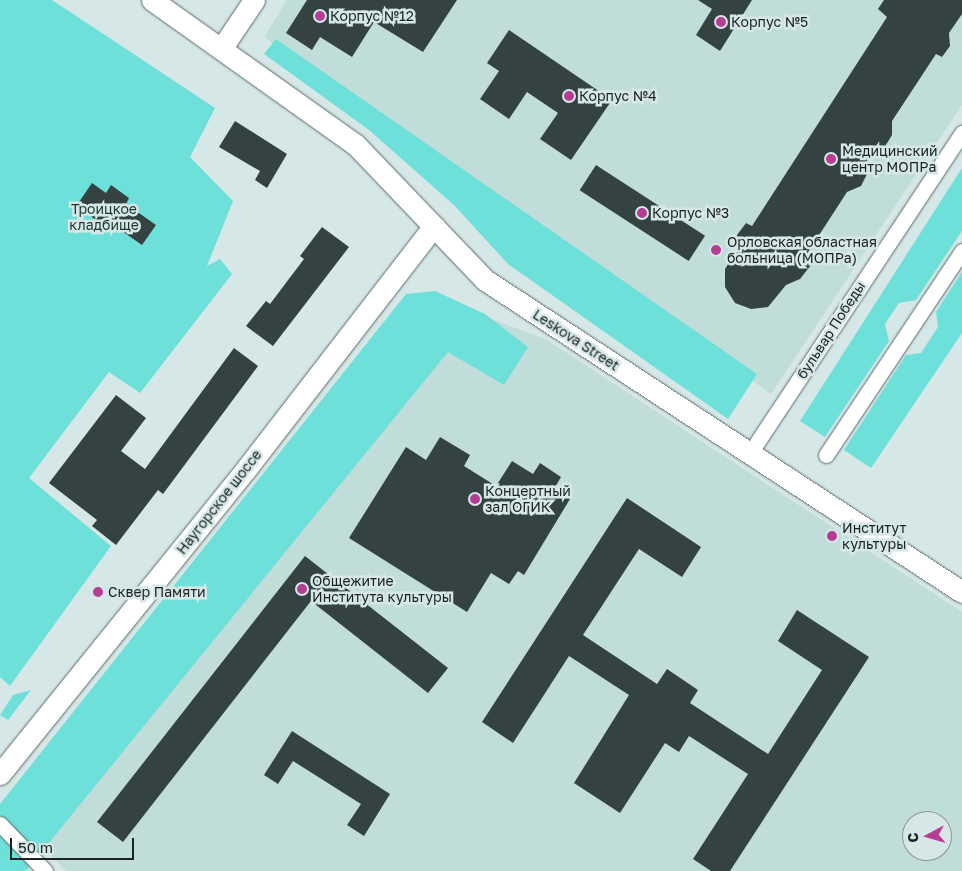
<!DOCTYPE html>
<meta charset="utf-8">
<style>
body{margin:0}
#map{position:relative;width:962px;height:871px;overflow:hidden;background:#d5e7e6;font-family:"Golos Text",sans-serif}
div>[style]{position:absolute}
[style*='--x']{left:calc(var(--x)*1px);top:calc(var(--y)*1px);width:calc(var(--w)*1px);rotate:calc(var(--a)*1deg)}
.built>*{inset:0;background:#c0ddda}
.green>*{inset:0;background:#6ee0da}
.building>*{inset:0;background:#344342;transform-origin:0 0}
.roads{filter:drop-shadow(0 0 1px #5b6b6a) drop-shadow(0 0 1px #5b6b6a)}
.street>*{height:15px;margin:-7.5px;padding:0 7.5px;transform-origin:7.5px;border-radius:7.5px;background:#fff}
.secondary>*{height:21px;margin:-10.5px;padding:0 10.5px;transform-origin:10.5px;border-radius:10.5px;background:#fff}
.dots>*{width:14px;height:14px;translate:-50% -50%;box-sizing:border-box;border:2px solid #d5e7e6;border-radius:50%}
span{translate:-50% -50%;white-space:nowrap;text-align:center;line-height:1.15;-webkit-text-stroke:5px #d5e7e6;paint-order:stroke}
.poi-label{font-size:14px;color:#1b2221}
.left{translate:0 -50%;text-align:left}
.park-label{font-size:14px;color:#1d3634}
.street-label{font-size:14px;color:#1b2221}
.north{position:absolute;left:902px;top:811px;width:50px;height:50px;box-sizing:border-box;background:#d5e7e6;border:1px solid #8b9897;border-radius:50%;rotate:264deg;font-size:14px;font-weight:700;line-height:20px;text-align:center;color:#1b2221}
.north::after{content:'';display:block;margin:auto;width:18px;height:22px;background:#b53e94;clip-path:polygon(50% 0,100% 100%,50% 72%,0 100%)}
.scale{position:absolute;left:10px;top:838px;width:124px;height:22px;box-sizing:border-box;border:2px solid #1b2221;border-top:0;padding-left:6px;font-size:15px;line-height:18px;white-space:nowrap;color:#1b2221;-webkit-text-stroke:4px #d5e7e6;paint-order:stroke}
</style>
<div id="map">
<div class="built">
<div style="clip-path:polygon(287px 0,962px 0,962px 105px,771px 394px,264px 37px)"></div>
<div style="clip-path:polygon(evenodd,462px 308px,547px 340px,962px 612px,962px 871px,66px 871px,35px 839px,462px 308px,912px 821px,942px 821px,942px 851px,912px 851px,912px 821px)"></div>
</div>
<div class="green">
<div style="clip-path:polygon(0 0,52px 0,215px 108px,190px 157px,233px 201px,207px 266px,220px 259px,232px 274px,140px 393px,109px 372px,29px 478px,111px 546px,10px 686px,0 677px)"></div>
<div style="clip-path:polygon(276px 39px,757px 374px,728px 419px,508px 264px,454px 205px,369px 130px,264px 54px)"></div>
<div style="clip-path:polygon(962px 168px,962px 231px,916px 300px,899px 303px,885px 324px,889px 341px,825px 437px,800px 421px)"></div>
<div style="clip-path:polygon(962px 272px,962px 333px,871px 468px,844px 450px,906px 355px,921px 353px,938px 327px,936px 312px)"></div>
<div style="clip-path:polygon(435px 291px,485px 314px,528px 347px,504px 385px,448px 352px,26px 871px,0 871px,0 804px,406px 294px)"></div>
<div style="clip-path:polygon(31px 690px,8px 720px,0 715px,13px 695px)"></div>
</div>
<div class="building">
<div style="clip-path:polygon(307px 0,457px 0,423px 52px,374px 22px,352px 57px,320px 37px,312px 50px,286px 33px)"></div>
<div style="clip-path:polygon(698px 0,752px 0,720px 51px,696px 35px,712px 9px)"></div>
<div style="clip-path:polygon(884px 0,962px 0,962px 14px,949px 33px,950px 46px,942px 57px,936px 54px,892px 121px,892px 135px,884px 148px,877px 145px,861px 171px,867px 174px,861px 186px,847px 192px,803px 260px,811px 265px,800px 279px,786px 285px,768px 307px,751px 309px,735px 303px,725px 287px,725px 269px,737px 250px,737px 235px,746px 223px,752px 226px,887px 17px,878px 9px)"></div>
<div style="clip-path:polygon(509px 30px,612px 100px,571px 160px,540px 139px,558px 113px,527px 92px,509px 119px,480px 99px,499px 71px,487px 63px)"></div>
<div style="clip-path:polygon(235px 121px,287px 154px,267px 188px,255px 180px,260px 171px,219px 147px)"></div>
<div style="left:596px;top:165px;width:130px;height:30px;rotate:33deg"></div>
<div style="clip-path:polygon(92px 183px,106px 193px,111px 185px,129px 198px,126px 204px,156px 225px,142px 245px,113px 225px,110px 230px,82px 210px,85px 206px,79px 202px)"></div>
<div style="clip-path:polygon(322px 227px,349px 247px,273px 346px,246px 326px,266px 301px,270px 304px,304px 259px,300px 256px)"></div>
<div style="clip-path:polygon(234px 348px,258px 366px,163px 494px,158px 490px,116px 545px,92px 526px,97px 520px,49px 483px,116px 395px,146px 418px,121px 451px,145px 469px)"></div>
<div style="clip-path:polygon(440px 437px,470px 455px,464px 466px,496px 486px,512px 461px,533px 474px,540px 463px,561px 477px,554px 489px,570px 499px,524px 575px,518px 571px,509px 584px,491px 573px,467px 612px,349px 538px,406px 447px,426px 460px)"></div>
<div style="clip-path:polygon(627px 498px,701px 547px,682px 577px,639px 549px,583px 635px,657px 684px,667px 669px,698px 690px,690px 703px,768px 754px,822px 670px,778px 641px,797px 610px,869px 657px,730px 871px,711px 871px,693px 859px,748px 774px,689px 736px,679px 752px,665px 743px,620px 813px,574px 783px,629px 695px,569px 656px,513px 743px,482px 722px)"></div>
<div style="clip-path:polygon(305px 556px,448px 668px,428px 693px,311px 601px,123px 842px,97px 822px)"></div>
<div style="clip-path:polygon(292px 731px,390px 794px,364px 836px,347px 825px,361px 804px,293px 761px,278px 784px,264px 775px)"></div>
</div>
<div class="roads">
<div class="street">
<div style="--x:750;--y:453;--w:384;--a:-56.5"></div>
<div style="--x:826;--y:455;--w:245;--a:-56.3"></div>
<div style="--x:0;--y:824;--w:65;--a:46.2"></div>
</div>
<div class="secondary">
<div style="--x:152;--y:0;--w:250;--a:35.4"></div>
<div style="--x:356;--y:145;--w:187;--a:46.3"></div>
<div style="--x:485;--y:280;--w:570;--a:33.19"></div>
<div style="--x:221;--y:49;--w:59;--a:-56"></div>
<div style="--x:0;--y:774;--w:392;--a:-51.1"></div>
<div style="--x:246;--y:469;--w:307;--a:-52.3"></div>
</div>
</div>
<div class="dots">
<div style="left:320px;top:16px;background:#b53e94"></div>
<div style="left:721px;top:22px;background:#b53e94"></div>
<div style="left:569px;top:96px;background:#b53e94"></div>
<div style="left:831px;top:159px;background:#b53e94"></div>
<div style="left:642px;top:213px;background:#b53e94"></div>
<div style="left:716px;top:250px;background:#b53e94"></div>
<div style="left:475px;top:499px;background:#b53e94"></div>
<div style="left:832px;top:536px;background:#b53e94"></div>
<div style="left:302px;top:589px;background:#b53e94"></div>
<div style="left:98px;top:592px;background:#b53e94"></div>
</div>
<div class="poi-label">
<span class="left" style="left:330px;top:16px">Корпус №12</span>
<span class="left" style="left:731px;top:22px">Корпус №5</span>
<span class="left" style="left:579px;top:96px">Корпус №4</span>
<span class="left" style="left:842px;top:159px">Медицинский<br>центр МОПРа</span>
<span class="left" style="left:652px;top:213px">Корпус №3</span>
<span class="left" style="left:727px;top:250px">Орловская областная<br>больница (МОПРа)</span>
<span class="left" style="left:485px;top:499px">Концертный<br>зал ОГИК</span>
<span class="left" style="left:842px;top:536px">Институт<br>культуры</span>
<span class="left" style="left:312px;top:589px">Общежитие<br>Института культуры</span>
<span class="left" style="left:108px;top:592px">Сквер Памяти</span>
</div>
<div class="park-label">
<span style="left:104px;top:217px">Троицкое<br>кладбище</span>
</div>
<div class="street-label">
<span style="left:831px;top:330px;rotate:-57deg">бульвар Победы</span>
<span style="left:576px;top:340px;rotate:33deg">Leskova Street</span>
<span style="left:219px;top:502px;rotate:-52deg">Наугорское шоссе</span>
</div>
<div class="north">С</div>
<div class="scale">50 m</div>
</div>
